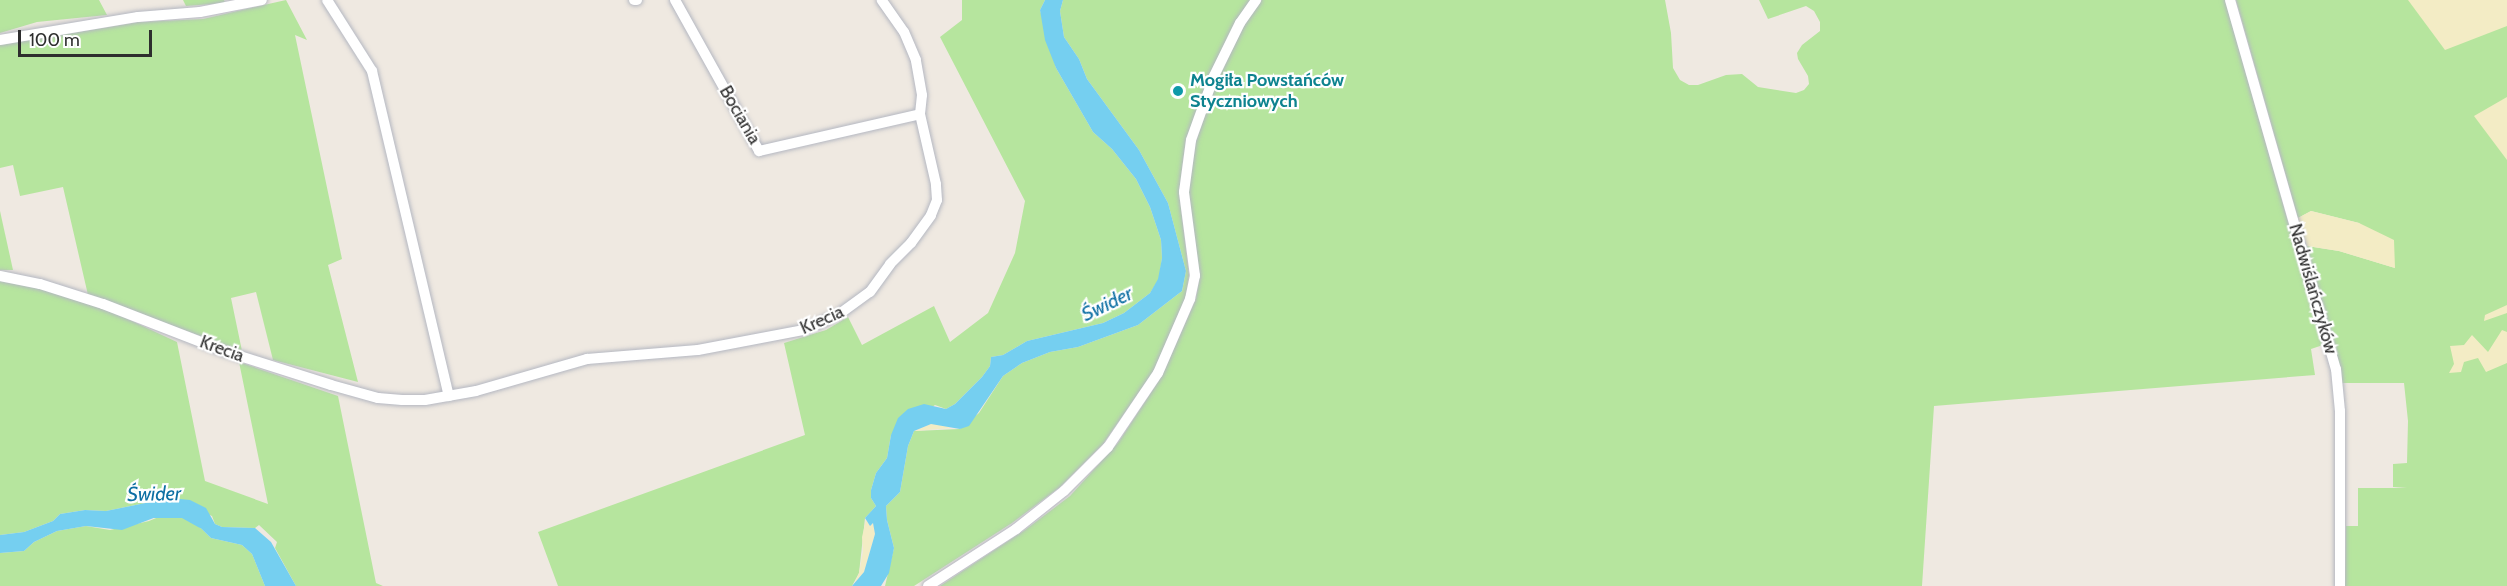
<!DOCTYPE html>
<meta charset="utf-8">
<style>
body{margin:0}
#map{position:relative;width:2507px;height:586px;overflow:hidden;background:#efe9e1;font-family:Cabin,sans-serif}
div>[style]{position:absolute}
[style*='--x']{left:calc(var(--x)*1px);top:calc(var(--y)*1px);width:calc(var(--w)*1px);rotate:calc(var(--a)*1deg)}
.green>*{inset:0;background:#b6e59e}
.sand>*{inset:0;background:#f3ecc5}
.water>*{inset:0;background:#75cff0}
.river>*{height:16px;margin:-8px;padding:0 8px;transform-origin:8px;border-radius:8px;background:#75cff0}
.roads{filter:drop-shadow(0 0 2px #b4b7c1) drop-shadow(0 0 2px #b4b7c1)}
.street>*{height:10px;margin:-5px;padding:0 5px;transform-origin:5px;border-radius:5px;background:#fff}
.dots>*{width:16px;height:16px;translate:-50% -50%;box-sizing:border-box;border:3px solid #fff;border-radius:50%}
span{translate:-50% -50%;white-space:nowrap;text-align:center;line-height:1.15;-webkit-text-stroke:4.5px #fff;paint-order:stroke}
.culture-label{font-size:18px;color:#0d838f;font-weight:700}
.left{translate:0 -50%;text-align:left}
.street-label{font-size:18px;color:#2e2e2e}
.water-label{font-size:20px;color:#0d6fa3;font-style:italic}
.scale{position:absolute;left:18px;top:30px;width:134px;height:27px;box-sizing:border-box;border:3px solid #2e2e2e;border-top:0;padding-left:8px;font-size:18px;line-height:21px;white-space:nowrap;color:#2e2e2e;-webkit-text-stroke:4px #fff;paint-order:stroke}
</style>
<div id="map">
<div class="green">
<div style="clip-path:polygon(0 0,99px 0,107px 15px,37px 22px,0 33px)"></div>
<div style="clip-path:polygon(183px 0,224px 0,225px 3px,186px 6px)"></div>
<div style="clip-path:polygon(286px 0,307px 40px,295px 35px,342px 259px,328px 265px,358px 382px,273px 360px,256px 292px,231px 298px,242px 351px,88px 295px,63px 187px,20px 196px,13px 165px,0 168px,0 45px,139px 22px,203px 19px)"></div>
<div style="clip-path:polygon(962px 0,1045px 0,1040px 10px,1056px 68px,1093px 132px,1112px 149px,1136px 179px,1150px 207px,1161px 240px,1162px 258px,1159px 279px,1150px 293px,1124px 313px,1103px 323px,1027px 341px,1003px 355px,991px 357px,990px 366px,982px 377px,955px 404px,946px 409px,935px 405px,891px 435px,887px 458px,876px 473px,871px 490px,871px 498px,876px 506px,865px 518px,859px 573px,852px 586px,558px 586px,538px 532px,805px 435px,784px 343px,826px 330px,848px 317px,862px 345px,934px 306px,950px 342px,988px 313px,1015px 253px,1025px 201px,940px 37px,962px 20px)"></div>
<div style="clip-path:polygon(1063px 0,1251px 0,1186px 138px,1179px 192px,1189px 275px,1186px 296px,1153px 372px,1103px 444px,1060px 487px,1012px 523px,914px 586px,885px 586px,894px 548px,887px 520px,886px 506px,900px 492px,908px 446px,914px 431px,960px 429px,979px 413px,1003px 376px,1022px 363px,1050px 352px,1078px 347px,1138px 325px,1182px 291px,1186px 271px,1168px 203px,1139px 150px,1087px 79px,1079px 59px,1064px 37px,1060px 11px)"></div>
<div style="clip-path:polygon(1262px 0,1665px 0,1671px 33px,1673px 68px,1680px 80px,1689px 85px,1698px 85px,1726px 75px,1742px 74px,1758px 87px,1796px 93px,1804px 90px,1809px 84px,1808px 76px,1798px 59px,1797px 53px,1802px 45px,1820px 31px,1820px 22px,1814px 11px,1806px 6px,1768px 19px,1759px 0,2225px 0,2323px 345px,2311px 349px,2315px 375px,1934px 406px,1922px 586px,940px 586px,1025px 530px,1070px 496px,1118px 443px,1162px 376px,1196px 299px,1200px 276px,1188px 192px,1196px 142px,1218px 77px,1243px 25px)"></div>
<div style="clip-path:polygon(2236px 0,2507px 0,2507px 586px,2345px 586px,2346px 526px,2358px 526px,2358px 488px,2407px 488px,2393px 487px,2393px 464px,2407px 463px,2408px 421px,2404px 383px,2342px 383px,2307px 246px,2339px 251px,2395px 268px,2359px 223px,2311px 211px,2298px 218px)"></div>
<div style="clip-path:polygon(0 211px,13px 270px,0 270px)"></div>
<div style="clip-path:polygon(0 280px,54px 292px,119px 315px,177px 342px,205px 481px,268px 504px,239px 362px,338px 396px,376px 583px,383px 586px,296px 586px,275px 548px,277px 542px,259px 525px,255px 528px,222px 527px,215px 524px,212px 516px,170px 498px,106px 511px,85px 510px,60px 514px,53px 521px,24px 532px,0 535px)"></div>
<div style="clip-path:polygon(180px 508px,211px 538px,242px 545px,252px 554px,265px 586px,0 586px,0 553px,24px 551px,34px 542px,57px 531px,86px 526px,110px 530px,149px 521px)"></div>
</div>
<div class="sand">
<div style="clip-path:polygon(2408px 0,2507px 0,2507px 26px,2445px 50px)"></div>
<div style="clip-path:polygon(2507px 97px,2507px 160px,2474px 116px)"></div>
<div style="clip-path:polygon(2311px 211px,2359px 223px,2394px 240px,2395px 268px,2339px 251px,2307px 246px,2298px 218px)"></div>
<div style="clip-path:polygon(2507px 305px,2507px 313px,2484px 321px,2485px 315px)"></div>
<div style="clip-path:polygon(2502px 330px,2507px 332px,2507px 363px,2486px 372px,2478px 358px,2464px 362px,2461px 372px,2449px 373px,2454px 364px,2450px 346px,2464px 345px,2472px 335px,2488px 352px)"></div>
<div style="clip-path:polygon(931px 424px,939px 424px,951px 428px,914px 431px)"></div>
<div style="clip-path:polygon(866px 520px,870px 526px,873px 523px,875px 534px,864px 572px,854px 585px,859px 573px,863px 552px,862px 537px)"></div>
</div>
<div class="water">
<div style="clip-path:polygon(1045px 0,1063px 0,1060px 11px,1064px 37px,1079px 59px,1087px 79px,1139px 150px,1168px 203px,1186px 271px,1182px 291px,1138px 325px,1078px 347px,1050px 352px,1022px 363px,1003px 376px,969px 426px,960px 429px,931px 424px,914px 431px,908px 446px,900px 492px,886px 506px,887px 520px,894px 548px,889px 573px,881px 586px,852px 586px,864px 572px,875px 534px,873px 523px,870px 526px,865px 518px,876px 506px,871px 498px,871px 490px,876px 473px,887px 458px,891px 435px,898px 418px,908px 409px,924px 404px,946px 409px,955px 404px,982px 377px,990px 366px,991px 357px,1003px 355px,1027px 341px,1103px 323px,1124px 313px,1150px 293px,1158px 279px,1162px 258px,1161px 240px,1150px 207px,1136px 179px,1112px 149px,1093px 132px,1056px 68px,1045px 40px,1040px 10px)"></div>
<div style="clip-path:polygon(170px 498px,190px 500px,206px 508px,215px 524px,222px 527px,255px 528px,271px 542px,296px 586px,265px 586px,252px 554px,242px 545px,211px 538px,180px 508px,122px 530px,86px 526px,57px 531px,34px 542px,24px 551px,0 553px,0 535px,24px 532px,53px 521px,60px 514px,85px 510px,106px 511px)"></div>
</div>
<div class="river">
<div style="--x:152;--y:510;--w:32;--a:0"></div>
<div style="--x:184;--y:510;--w:21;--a:29"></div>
</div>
<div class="roads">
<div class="street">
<div style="--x:327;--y:0;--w:84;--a:57.6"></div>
<div style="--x:372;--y:71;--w:334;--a:76.7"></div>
<div style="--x:634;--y:0;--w:3;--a:0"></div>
<div style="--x:675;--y:0;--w:173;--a:60.9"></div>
<div style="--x:759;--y:151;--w:165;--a:-12.9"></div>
<div style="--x:2230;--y:0;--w:384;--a:74"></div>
<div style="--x:2336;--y:369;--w:42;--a:84.6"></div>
<div style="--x:2340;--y:411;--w:175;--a:90"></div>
<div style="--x:0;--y:40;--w:140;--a:-9.5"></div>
<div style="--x:138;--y:17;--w:62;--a:-4.6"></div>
<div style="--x:200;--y:12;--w:63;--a:-11"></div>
<div style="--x:0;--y:276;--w:41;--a:11.3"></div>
<div style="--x:40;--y:284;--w:66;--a:17.6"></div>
<div style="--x:103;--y:304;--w:130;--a:21.2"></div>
<div style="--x:224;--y:351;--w:112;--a:17.6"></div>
<div style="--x:331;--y:385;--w:49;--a:15.5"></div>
<div style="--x:378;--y:398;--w:24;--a:5"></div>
<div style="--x:402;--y:400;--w:23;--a:0"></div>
<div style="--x:425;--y:400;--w:52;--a:-10"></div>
<div style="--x:476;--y:391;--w:116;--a:-16.1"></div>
<div style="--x:587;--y:359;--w:111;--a:-4.6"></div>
<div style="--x:698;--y:350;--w:108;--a:-10.7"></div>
<div style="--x:804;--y:330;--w:37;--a:-24"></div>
<div style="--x:838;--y:315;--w:39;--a:-36"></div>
<div style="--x:870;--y:292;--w:34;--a:-54"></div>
<div style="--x:890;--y:264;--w:30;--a:-45"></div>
<div style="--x:911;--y:243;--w:34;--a:-54"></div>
<div style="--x:931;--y:215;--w:16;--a:-68"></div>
<div style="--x:937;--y:200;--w:16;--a:-94"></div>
<div style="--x:936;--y:184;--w:72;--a:-102.9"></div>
<div style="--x:920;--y:114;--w:19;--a:-84"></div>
<div style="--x:922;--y:95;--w:36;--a:-100"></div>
<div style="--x:916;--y:60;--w:30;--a:-113"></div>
<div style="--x:904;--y:32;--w:39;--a:-125"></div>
<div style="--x:928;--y:586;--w:105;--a:-32.9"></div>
<div style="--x:1016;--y:529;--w:61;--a:-38.4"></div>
<div style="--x:1064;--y:491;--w:62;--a:-45"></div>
<div style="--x:1108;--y:447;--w:89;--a:-56"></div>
<div style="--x:1158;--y:373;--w:81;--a:-66.6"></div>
<div style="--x:1190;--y:299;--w:24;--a:-78"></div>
<div style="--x:1195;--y:276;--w:85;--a:-97.5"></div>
<div style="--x:1184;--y:192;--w:52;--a:-82.3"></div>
<div style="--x:1191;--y:140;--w:68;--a:-70.2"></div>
<div style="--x:1214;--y:76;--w:59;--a:-63.9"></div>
<div style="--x:1240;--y:23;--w:28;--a:-55"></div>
</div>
</div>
<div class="dots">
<div style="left:1178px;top:91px;background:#0f9aa8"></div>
</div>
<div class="culture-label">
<span class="left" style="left:1190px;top:91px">Mogiła Powstańców<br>Styczniowych</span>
</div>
<div class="street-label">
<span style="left:740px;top:115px;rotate:60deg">Bociania</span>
<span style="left:2313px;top:289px;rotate:74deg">Nadwiślańczyków</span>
<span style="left:822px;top:320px;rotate:-24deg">Krecia</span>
<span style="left:222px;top:349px;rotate:20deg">Krecia</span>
</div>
<div class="water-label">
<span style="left:1107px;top:304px;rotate:-26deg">Świder</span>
<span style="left:154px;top:494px;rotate:-1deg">Świder</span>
</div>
<div class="scale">100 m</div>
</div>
